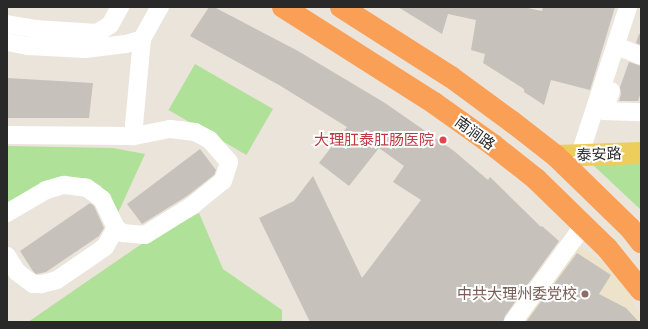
<!DOCTYPE html>
<meta charset="utf-8">
<style>
body{margin:0}
#map{position:relative;width:648px;height:329px;overflow:hidden;background:#ebe4db;font-family:"Exo 2","Noto Sans SC",sans-serif}
div>[style]{position:absolute}
[style*='--x']{left:calc(var(--x)*1px);top:calc(var(--y)*1px);width:calc(var(--w)*1px);rotate:calc(var(--a)*1deg)}
.education>*{inset:0;background:#ede2ca}
.green>*{inset:0;background:#afe198;transform-origin:0 0}
.building>*{inset:0;background:#c6c1ba}
.minor>*{height:18px;margin:-9px;padding:0 9px;transform-origin:9px;border-radius:9px;background:#fff}
.major>*{height:22px;margin:-11px;padding:0 11px;transform-origin:11px;border-radius:11px;background:#edce5d}
.highway>*{height:22px;margin:-11px;padding:0 11px;transform-origin:11px;border-radius:11px;background:#faa056}
.dots>*{width:11px;height:11px;translate:-50% -50%;box-sizing:border-box;border:2px solid #fff;border-radius:50%}
span{translate:-50% -50%;white-space:nowrap;text-align:center;line-height:1.15;-webkit-text-stroke:4px #fff;paint-order:stroke}
.street-label{font-size:15px;color:#292929}
.health-label{font-size:15px;color:#be3a42}
.right{translate:-100% -50%;text-align:right}
.education-label{font-size:15px;color:#785e54}
.frame{position:absolute;inset:0;border:8px solid #292929;pointer-events:none}
</style>
<div id="map">
<div class="education">
<div style="clip-path:polygon(577px 245px,618px 273px,640px 316px,639px 322px,521px 322px)"></div>
</div>
<div class="green">
<div style="left:195px;top:64px;width:90px;height:53px;rotate:30deg"></div>
<div style="clip-path:polygon(7px 146px,113px 148px,145px 154px,118px 213px,101px 186px,86px 178px,59px 179px,7px 205px)"></div>
<div style="clip-path:polygon(641px 162px,641px 210px,593px 165px)"></div>
<div style="clip-path:polygon(199px 213px,223px 269px,282px 310px,282px 322px,28px 322px,140px 245px)"></div>
</div>
<div class="building">
<div style="clip-path:polygon(209px 7px,214px 7px,298px 51px,385px 103px,454px 151px,488px 180px,490px 177px,541px 227px,542px 226px,559px 241px,505px 316px,503px 322px,310px 322px,259px 218px,294px 201px,313px 176px,362px 278px,421px 200px,393px 182px,404px 166px,379px 148px,349px 186px,319px 163px,347px 127px,279px 85px,190px 36px)"></div>
<div style="clip-path:polygon(398px 7px,523px 7px,542px 11px,543px 7px,615px 7px,590px 90px,551px 80px,544px 105px,524px 92px,524px 89px,483px 63px,485px 54px,471px 50px,476px 20px,448px 14px,442px 34px)"></div>
<div style="clip-path:polygon(639px 34px,641px 34px,641px 45px,636px 43px)"></div>
<div style="clip-path:polygon(629px 62px,641px 66px,641px 92px,638px 101px,619px 101px,621px 94px,620px 87px)"></div>
<div style="clip-path:polygon(7px 78px,93px 83px,89px 118px,7px 118px)"></div>
<div style="clip-path:polygon(200px 149px,216px 170px,214px 175px,187px 196px,142px 224px,127px 204px)"></div>
<div style="clip-path:polygon(90px 203px,94px 206px,104px 228px,99px 236px,46px 272px,36px 274px,33px 271px,20px 251px)"></div>
<div style="clip-path:polygon(577px 253px,611px 275px,599px 294px,626px 308px,639px 322px,526px 322px)"></div>
</div>
<div class="minor">
<div style="--x:7;--y:24;--w:28;--a:10"></div>
<div style="--x:35;--y:29;--w:62;--a:3.7"></div>
<div style="--x:97;--y:33;--w:15;--a:-32"></div>
<div style="--x:110;--y:25;--w:21;--a:-61"></div>
<div style="--x:7;--y:42;--w:21;--a:11"></div>
<div style="--x:28;--y:46;--w:57;--a:3"></div>
<div style="--x:85;--y:49;--w:41;--a:-7"></div>
<div style="--x:126;--y:44;--w:17;--a:-17"></div>
<div style="--x:624;--y:49;--w:18;--a:22"></div>
<div style="--x:611;--y:91;--w:21;--a:109"></div>
<div style="--x:604;--y:111;--w:37;--a:2"></div>
<div style="--x:7;--y:135;--w:126;--a:0.5"></div>
<div style="--x:133;--y:136;--w:97;--a:-84.7"></div>
<div style="--x:142;--y:39;--w:37;--a:-61"></div>
<div style="--x:580;--y:154;--w:155;--a:-71.9"></div>
<div style="--x:7;--y:213;--w:45;--a:-30.5"></div>
<div style="--x:46;--y:190;--w:19;--a:-16"></div>
<div style="--x:64;--y:185;--w:23;--a:7"></div>
<div style="--x:87;--y:188;--w:19;--a:36"></div>
<div style="--x:102;--y:199;--w:32;--a:64"></div>
<div style="--x:116;--y:228;--w:22;--a:120"></div>
<div style="--x:105;--y:247;--w:58;--a:145.5"></div>
<div style="--x:57;--y:280;--w:16;--a:165"></div>
<div style="--x:42;--y:284;--w:9;--a:180"></div>
<div style="--x:33;--y:284;--w:20;--a:-143"></div>
<div style="--x:17;--y:272;--w:19;--a:-122"></div>
<div style="--x:116;--y:228;--w:9;--a:36"></div>
<div style="--x:123;--y:233;--w:22;--a:5"></div>
<div style="--x:145;--y:235;--w:57;--a:-32"></div>
<div style="--x:193;--y:205;--w:38;--a:-39"></div>
<div style="--x:223;--y:181;--w:20;--a:-72"></div>
<div style="--x:229;--y:162;--w:29;--a:-131"></div>
<div style="--x:210;--y:140;--w:17;--a:-152"></div>
<div style="--x:195;--y:132;--w:25;--a:-173"></div>
<div style="--x:170;--y:129;--w:38;--a:169"></div>
<div style="--x:513;--y:322;--w:120;--a:-53.8"></div>
</div>
<div class="major">
<div style="--x:556;--y:156;--w:85;--a:-2"></div>
</div>
<div class="highway">
<div style="--x:283;--y:7;--w:179;--a:32.4"></div>
<div style="--x:434;--y:103;--w:72;--a:35.4"></div>
<div style="--x:493;--y:145;--w:55;--a:38.3"></div>
<div style="--x:536;--y:179;--w:99;--a:44.2"></div>
<div style="--x:607;--y:248;--w:54;--a:51"></div>
<div style="--x:341;--y:7;--w:130;--a:32.5"></div>
<div style="--x:451;--y:77;--w:74;--a:36.3"></div>
<div style="--x:511;--y:121;--w:57;--a:37.9"></div>
<div style="--x:556;--y:156;--w:103;--a:44.2"></div>
<div style="--x:630;--y:228;--w:18;--a:52"></div>
</div>
<div class="dots">
<div style="left:443px;top:140px;background:#e0444e"></div>
<div style="left:585px;top:294px;background:#8d6e63"></div>
</div>
<div class="street-label">
<span style="left:475px;top:133px;rotate:36deg">南涧路</span>
<span style="left:599px;top:154px;rotate:-2deg">泰安路</span>
</div>
<div class="health-label">
<span class="right" style="left:434px;top:140px">大理肛泰肛肠医院</span>
</div>
<div class="education-label">
<span class="right" style="left:577px;top:294px">中共大理州委党校</span>
</div>
<div class="frame"></div>
</div>
